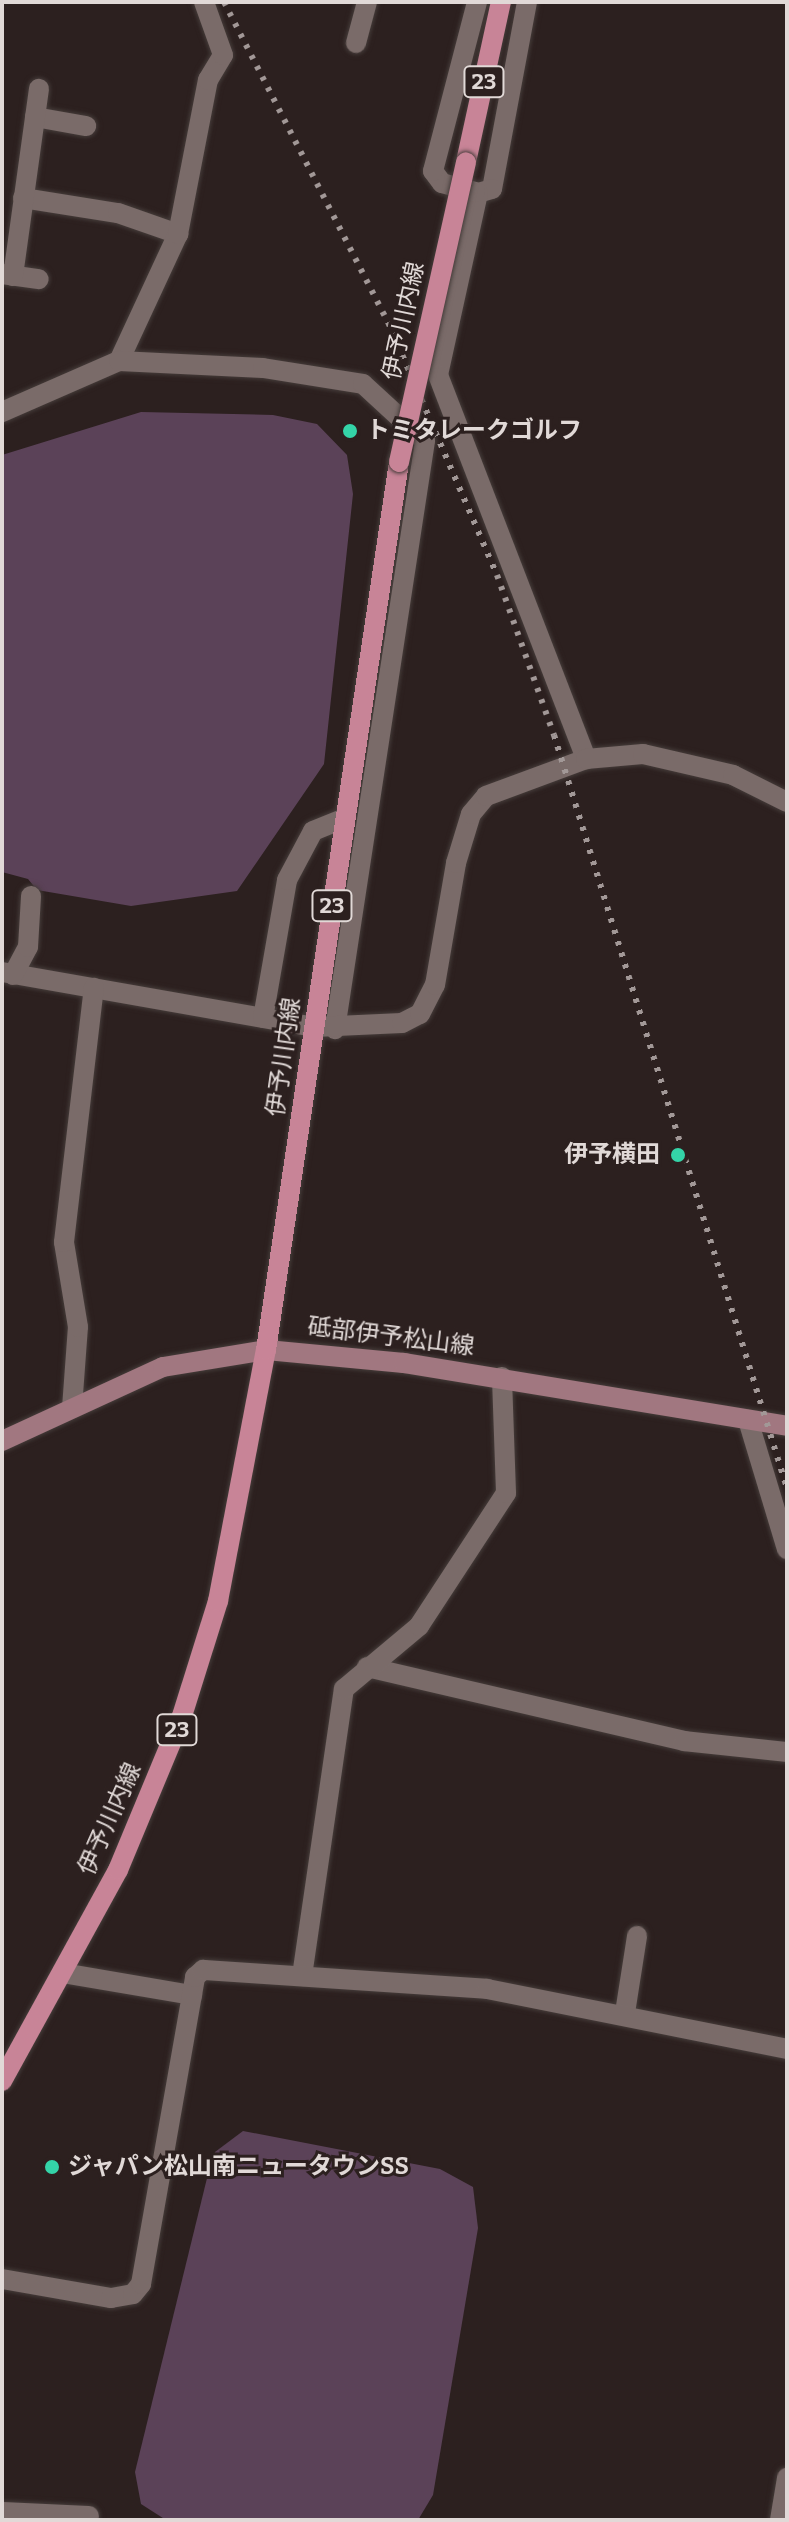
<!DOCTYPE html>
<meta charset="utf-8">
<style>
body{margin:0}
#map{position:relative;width:789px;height:2522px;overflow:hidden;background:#2c201f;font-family:Bitter,"Noto Sans JP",serif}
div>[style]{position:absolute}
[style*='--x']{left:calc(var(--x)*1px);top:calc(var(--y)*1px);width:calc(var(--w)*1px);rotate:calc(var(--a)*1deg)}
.water>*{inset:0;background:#5b4258}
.roads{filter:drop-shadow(0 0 2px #453c3a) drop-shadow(0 0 2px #453c3a)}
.street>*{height:20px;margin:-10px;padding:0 10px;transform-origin:10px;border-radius:10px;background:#7a6b69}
.secondary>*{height:20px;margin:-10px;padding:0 10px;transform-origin:10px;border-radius:10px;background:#a17780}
.primary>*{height:20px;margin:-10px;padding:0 10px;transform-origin:10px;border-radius:10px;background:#c88497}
.rail>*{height:6px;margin-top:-3px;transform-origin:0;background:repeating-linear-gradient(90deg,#a29897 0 4px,transparent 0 12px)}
.bridges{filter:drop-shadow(0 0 2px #453c3a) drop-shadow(0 0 2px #453c3a)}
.primary-bridge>*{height:20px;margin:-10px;padding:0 10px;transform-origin:10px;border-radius:10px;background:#c88497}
.dots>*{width:22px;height:22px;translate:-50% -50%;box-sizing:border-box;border:4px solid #2c201f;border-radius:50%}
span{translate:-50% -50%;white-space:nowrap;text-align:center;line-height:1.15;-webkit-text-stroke:6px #2c201f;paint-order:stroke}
.shield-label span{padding:2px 6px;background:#2c201f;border:2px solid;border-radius:6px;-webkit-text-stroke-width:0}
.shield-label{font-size:22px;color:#e1d9d7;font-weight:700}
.street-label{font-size:24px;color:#e1d9d7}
.poi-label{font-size:24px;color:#e1d9d7;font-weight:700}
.left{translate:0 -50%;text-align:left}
.right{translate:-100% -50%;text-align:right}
.frame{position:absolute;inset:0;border:4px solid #e1d9d7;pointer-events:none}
</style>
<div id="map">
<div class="water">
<div style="clip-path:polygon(141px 412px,273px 415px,317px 424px,347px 455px,353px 494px,324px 764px,237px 891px,131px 906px,37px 890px,28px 879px,2px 872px,2px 455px)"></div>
<div style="clip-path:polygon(243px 2131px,440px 2169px,473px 2187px,478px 2228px,433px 2495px,418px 2520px,166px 2520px,141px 2504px,135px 2472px,209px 2170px,215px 2152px)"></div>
</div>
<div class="roads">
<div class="street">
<div style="--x:527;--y:2;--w:190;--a:100.6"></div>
<div style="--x:492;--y:189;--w:15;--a:164"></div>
<div style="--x:478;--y:193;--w:186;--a:102.4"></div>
<div style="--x:438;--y:375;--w:412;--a:68.9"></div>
<div style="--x:356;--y:43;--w:42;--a:-75"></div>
<div style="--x:35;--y:117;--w:52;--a:10"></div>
<div style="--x:475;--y:192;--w:34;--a:-165"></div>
<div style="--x:442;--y:183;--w:15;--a:-127"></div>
<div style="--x:433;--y:171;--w:175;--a:-75.4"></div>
<div style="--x:23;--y:198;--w:96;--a:9"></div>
<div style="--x:118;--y:213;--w:64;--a:19.3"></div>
<div style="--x:2;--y:274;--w:37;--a:8"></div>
<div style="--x:13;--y:276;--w:189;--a:-82.1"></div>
<div style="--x:119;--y:361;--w:140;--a:-65.1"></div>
<div style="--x:178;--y:234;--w:157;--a:-79"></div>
<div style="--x:208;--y:80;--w:29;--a:-59"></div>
<div style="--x:223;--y:55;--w:56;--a:-109.7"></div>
<div style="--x:2;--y:412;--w:128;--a:-23.6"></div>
<div style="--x:119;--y:361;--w:144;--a:2.8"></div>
<div style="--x:263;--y:368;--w:101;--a:9.1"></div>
<div style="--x:363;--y:384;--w:84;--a:42.6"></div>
<div style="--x:425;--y:441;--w:595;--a:98.7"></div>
<div style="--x:2;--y:972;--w:318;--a:10"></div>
<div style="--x:315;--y:1027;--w:87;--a:-2.6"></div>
<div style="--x:402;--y:1023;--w:20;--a:-27"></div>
<div style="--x:420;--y:1014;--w:33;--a:-63"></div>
<div style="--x:435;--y:985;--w:124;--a:-80.2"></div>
<div style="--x:456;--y:863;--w:51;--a:-73"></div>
<div style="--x:471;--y:814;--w:23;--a:-50"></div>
<div style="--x:486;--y:796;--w:107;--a:-20.3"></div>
<div style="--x:586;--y:759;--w:57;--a:-5"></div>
<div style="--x:643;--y:754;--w:92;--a:13.1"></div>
<div style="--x:733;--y:775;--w:60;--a:26.6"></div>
<div style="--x:13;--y:975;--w:32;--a:-62"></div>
<div style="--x:28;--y:947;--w:51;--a:-86.6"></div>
<div style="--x:263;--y:1018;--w:140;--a:-80.1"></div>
<div style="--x:287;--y:880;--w:55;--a:-62"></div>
<div style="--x:313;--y:831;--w:32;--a:-22"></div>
<div style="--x:72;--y:1408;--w:81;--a:-85.8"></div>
<div style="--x:78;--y:1327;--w:86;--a:-99.4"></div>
<div style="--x:64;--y:1242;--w:256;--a:-83.3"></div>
<div style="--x:748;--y:1420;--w:135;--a:73.2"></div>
<div style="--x:367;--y:1667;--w:326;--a:13.1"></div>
<div style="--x:684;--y:1741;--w:104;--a:6.1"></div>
<div style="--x:63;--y:1973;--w:131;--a:9.7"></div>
<div style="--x:302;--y:1976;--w:290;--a:-81.7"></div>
<div style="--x:344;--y:1689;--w:98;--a:-40"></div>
<div style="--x:419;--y:1626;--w:159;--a:-56.8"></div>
<div style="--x:506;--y:1493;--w:116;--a:-92"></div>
<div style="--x:625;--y:2013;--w:78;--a:-81.1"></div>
<div style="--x:2;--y:2279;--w:111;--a:9.9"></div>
<div style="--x:111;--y:2298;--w:22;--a:-10"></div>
<div style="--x:133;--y:2294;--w:13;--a:-51"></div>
<div style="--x:141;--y:2284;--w:312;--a:-80"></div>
<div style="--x:195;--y:1977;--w:11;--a:-41"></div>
<div style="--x:203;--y:1970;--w:285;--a:3.8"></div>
<div style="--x:487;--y:1989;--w:306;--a:11.3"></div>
<div style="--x:2;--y:2512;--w:87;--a:2.6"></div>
<div style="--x:780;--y:2520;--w:43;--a:-80.5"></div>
</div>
<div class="secondary">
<div style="--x:2;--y:1441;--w:177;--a:-24.7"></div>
<div style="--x:163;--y:1367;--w:104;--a:-9.4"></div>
<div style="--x:266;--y:1350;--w:139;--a:5.4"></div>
<div style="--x:404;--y:1363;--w:388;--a:9.3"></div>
</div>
<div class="primary">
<div style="--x:466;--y:162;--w:164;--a:-77.7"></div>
<div style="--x:2;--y:2081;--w:241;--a:-61.2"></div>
<div style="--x:118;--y:1870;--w:167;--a:-67.4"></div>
<div style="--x:182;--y:1716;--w:121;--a:-72.6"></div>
<div style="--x:218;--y:1601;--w:256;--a:-79.2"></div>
<div style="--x:266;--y:1350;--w:898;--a:-81.48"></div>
</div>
</div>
<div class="rail">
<div style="--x:224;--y:2;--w:360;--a:62.9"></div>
<div style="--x:388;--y:322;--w:275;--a:66.7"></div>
<div style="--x:497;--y:575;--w:170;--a:70.4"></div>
<div style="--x:554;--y:735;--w:788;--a:72.81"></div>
</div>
<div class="bridges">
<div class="primary-bridge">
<div style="--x:399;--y:462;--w:307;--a:-77.4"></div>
</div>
</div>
<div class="dots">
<div style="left:350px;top:431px;background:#34d4a8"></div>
<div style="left:678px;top:1155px;background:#34d4a8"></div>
<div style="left:52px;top:2167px;background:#34d4a8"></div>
</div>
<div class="shield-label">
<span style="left:484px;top:82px">23</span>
<span style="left:332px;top:906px">23</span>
<span style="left:177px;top:1730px">23</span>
</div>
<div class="street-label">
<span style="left:404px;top:321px;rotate:-78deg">伊予川内線</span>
<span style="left:284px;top:1057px;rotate:-82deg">伊予川内線</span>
<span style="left:391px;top:1337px;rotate:7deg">砥部伊予松山線</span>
<span style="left:110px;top:1819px;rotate:-66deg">伊予川内線</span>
</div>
<div class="poi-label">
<span class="left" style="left:366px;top:431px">トミタレークゴルフ</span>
<span class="right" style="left:660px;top:1155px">伊予横田</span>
<span class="left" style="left:68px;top:2167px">ジャパン松山南ニュータウンSS</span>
</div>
<div class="frame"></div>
</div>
